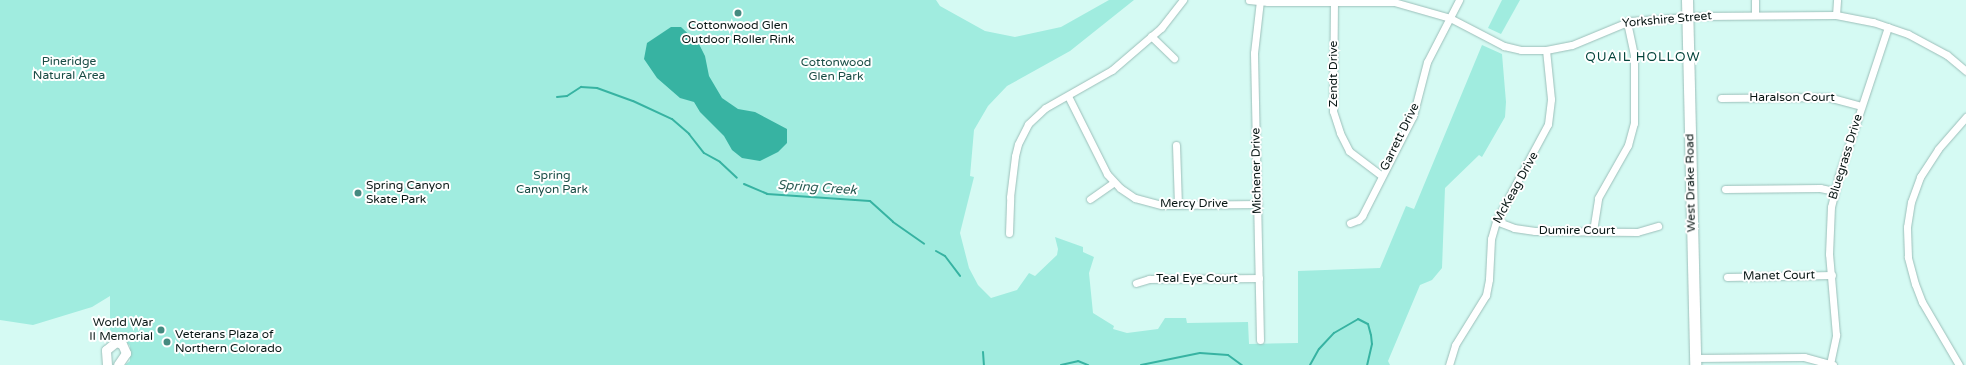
<!DOCTYPE html>
<style>
body{margin:0}
#map{position:relative;width:1966px;height:365px;overflow:hidden;background:#d5faf3;font-family:"Varela Round",sans-serif}
div>[style]{position:absolute}
[style*='--x']{left:calc(var(--x)*1px);top:calc(var(--y)*1px);width:calc(var(--w)*1px);rotate:calc(var(--a)*1deg)}
.green>*{inset:0;background:#a0ecdf}
.water>*{inset:0;background:#37b3a2}
.stream>*{height:2px;margin:-1px;padding:0 1px;transform-origin:1px;border-radius:1px;background:#37b3a2}
.roads{filter:drop-shadow(0 0 1px #9bbfb9) drop-shadow(0 0 1px #9bbfb9)}
.minor>*{height:7px;margin:-3.5px;padding:0 3.5px;transform-origin:3.5px;border-radius:3.5px;background:#fff}
.tertiary>*{height:9px;margin:-4.5px;padding:0 4.5px;transform-origin:4.5px;border-radius:4.5px;background:#fff}
.primary>*{height:11px;margin:-5.5px;padding:0 5.5px;transform-origin:5.5px;border-radius:5.5px;background:#fff}
.dots>*{width:11px;height:11px;translate:-50% -50%;box-sizing:border-box;border:2px solid #fff;border-radius:50%}
span{translate:-50% -50%;white-space:nowrap;text-align:center;line-height:1.15;-webkit-text-stroke:4px #fff;paint-order:stroke}
.street-label{font-size:12px;color:#091715}
.poi-label{font-size:12px;color:#091715}
.left{translate:0 -50%;text-align:left}
.right{translate:-100% -50%;text-align:right}
.park-label{font-size:12px;color:#194c45}
.neighbourhood-label{font-size:13px;color:#04443c;letter-spacing:1px}
.water-label{font-size:13px;color:#2a5c54;font-style:italic}
</style>
<div id="map">
<div class="green">
<div style="clip-path:polygon(0 0,936px 0,940px 6px,985px 31px,1015px 37px,1061px 27px,1109px 0,1134px 0,1070px 51px,1007px 86px,988px 106px,974px 130px,970px 176px,974px 177px,960px 233px,969px 268px,978px 285px,991px 298px,1017px 290px,1029px 273px,1035px 276px,1057px 255px,1058px 249px,1055px 237px,1083px 247px,1083px 252px,1094px 257px,1089px 273px,1093px 313px,1114px 326px,1113px 329px,1127px 333px,1158px 329px,1165px 318px,1186px 318px,1187px 323px,1248px 322px,1249px 344px,1298px 343px,1298px 271px,1380px 268px,1406px 206px,1414px 209px,1482px 45px,1502px 54px,1506px 102px,1505px 117px,1482px 157px,1479px 155px,1445px 188px,1442px 268px,1432px 280px,1420px 285px,1388px 361px,1390px 365px,125px 365px,130px 361px,130px 346px,123px 338px,110px 338px,110px 296px,92px 307px,33px 325px,0 320px)"></div>
<div style="clip-path:polygon(1502px 0,1520px 0,1501px 34px,1488px 28px)"></div>
</div>
<div class="water">
<div style="clip-path:polygon(671px 27px,681px 27px,699px 44px,705px 56px,709px 76px,722px 98px,738px 109px,755px 112px,787px 129px,787px 143px,778px 152px,760px 161px,742px 158px,732px 150px,724px 136px,700px 112px,694px 102px,680px 98px,657px 78px,644px 59px,647px 43px)"></div>
</div>
<div class="stream">
<div style="--x:557;--y:97;--w:10;--a:-6"></div>
<div style="--x:567;--y:96;--w:17;--a:-33"></div>
<div style="--x:581;--y:87;--w:16;--a:4"></div>
<div style="--x:597;--y:88;--w:38;--a:20"></div>
<div style="--x:633;--y:101;--w:43;--a:24.8"></div>
<div style="--x:672;--y:119;--w:23;--a:41"></div>
<div style="--x:689;--y:134;--w:24;--a:52"></div>
<div style="--x:704;--y:153;--w:18;--a:29"></div>
<div style="--x:720;--y:162;--w:23;--a:43"></div>
<div style="--x:744;--y:184;--w:25;--a:23"></div>
<div style="--x:767;--y:194;--w:103;--a:3.9"></div>
<div style="--x:870;--y:201;--w:31;--a:42"></div>
<div style="--x:893;--y:222;--w:38;--a:35"></div>
<div style="--x:936;--y:251;--w:10;--a:29"></div>
<div style="--x:945;--y:256;--w:25;--a:53"></div>
<div style="--x:983;--y:352;--w:13;--a:86"></div>
<div style="--x:1061;--y:365;--w:17;--a:-13"></div>
<div style="--x:1078;--y:361;--w:11;--a:22"></div>
<div style="--x:1141;--y:365;--w:60;--a:-11.5"></div>
<div style="--x:1200;--y:353;--w:28;--a:4"></div>
<div style="--x:1228;--y:355;--w:17;--a:36"></div>
<div style="--x:1310;--y:365;--w:18;--a:-61"></div>
<div style="--x:1319;--y:349;--w:22;--a:-47"></div>
<div style="--x:1334;--y:333;--w:28;--a:-30"></div>
<div style="--x:1358;--y:319;--w:11;--a:27"></div>
<div style="--x:1368;--y:324;--w:11;--a:75"></div>
<div style="--x:1371;--y:335;--w:9;--a:84"></div>
<div style="--x:1372;--y:344;--w:22;--a:103"></div>
</div>
<div class="roads">
<div class="minor">
<div style="--x:1249;--y:0;--w:19;--a:6"></div>
<div style="--x:1268;--y:2;--w:126;--a:0"></div>
<div style="--x:1394;--y:2;--w:58;--a:15.9"></div>
<div style="--x:1450;--y:18;--w:61;--a:27.4"></div>
<div style="--x:1504;--y:46;--w:17;--a:13"></div>
<div style="--x:1521;--y:50;--w:25;--a:0"></div>
<div style="--x:1546;--y:50;--w:26;--a:-11"></div>
<div style="--x:1572;--y:45;--w:63;--a:-22.5"></div>
<div style="--x:1630;--y:21;--w:70;--a:-4.1"></div>
<div style="--x:1700;--y:16;--w:136;--a:-0.4"></div>
<div style="--x:1836;--y:15;--w:38;--a:11"></div>
<div style="--x:1873;--y:22;--w:37;--a:19"></div>
<div style="--x:1908;--y:34;--w:44;--a:28.3"></div>
<div style="--x:1947;--y:55;--w:25;--a:40"></div>
<div style="--x:1334;--y:0;--w:111;--a:90.5"></div>
<div style="--x:1333;--y:111;--w:23;--a:72"></div>
<div style="--x:1340;--y:133;--w:20;--a:63"></div>
<div style="--x:1349;--y:151;--w:41;--a:37.1"></div>
<div style="--x:1755;--y:15;--w:15;--a:-90"></div>
<div style="--x:1836;--y:15;--w:15;--a:-86"></div>
<div style="--x:1151;--y:36;--w:32;--a:44"></div>
<div style="--x:1068;--y:96;--w:87;--a:63.4"></div>
<div style="--x:1107;--y:174;--w:19;--a:47"></div>
<div style="--x:1120;--y:188;--w:18;--a:34"></div>
<div style="--x:1135;--y:198;--w:28;--a:15"></div>
<div style="--x:1162;--y:205;--w:96;--a:-0.6"></div>
<div style="--x:1721;--y:98;--w:107;--a:-0.5"></div>
<div style="--x:1828;--y:97;--w:34;--a:15"></div>
<div style="--x:1176;--y:145;--w:60;--a:88.1"></div>
<div style="--x:1725;--y:189;--w:95;--a:-0.6"></div>
<div style="--x:1820;--y:188;--w:14;--a:12"></div>
<div style="--x:1090;--y:199;--w:29;--a:-35"></div>
<div style="--x:1496;--y:221;--w:19;--a:21"></div>
<div style="--x:1514;--y:228;--w:21;--a:8"></div>
<div style="--x:1535;--y:231;--w:102;--a:0.6"></div>
<div style="--x:1637;--y:232;--w:22;--a:-16"></div>
<div style="--x:1350;--y:223;--w:9;--a:-21"></div>
<div style="--x:1358;--y:220;--w:6;--a:-45"></div>
<div style="--x:1362;--y:216;--w:112;--a:-63"></div>
<div style="--x:1413;--y:116;--w:56;--a:-75.5"></div>
<div style="--x:1427;--y:62;--w:70;--a:-62.7"></div>
<div style="--x:1593;--y:231;--w:33;--a:-81"></div>
<div style="--x:1598;--y:198;--w:61;--a:-60.5"></div>
<div style="--x:1628;--y:145;--w:23;--a:-75"></div>
<div style="--x:1634;--y:123;--w:68;--a:-90"></div>
<div style="--x:1634;--y:55;--w:34;--a:-102"></div>
<div style="--x:1009;--y:233;--w:36;--a:-88"></div>
<div style="--x:1010;--y:197;--w:41;--a:-83"></div>
<div style="--x:1015;--y:156;--w:12;--a:-76"></div>
<div style="--x:1018;--y:144;--w:22;--a:-63"></div>
<div style="--x:1028;--y:124;--w:23;--a:-43"></div>
<div style="--x:1045;--y:108;--w:77;--a:-29.6"></div>
<div style="--x:1112;--y:70;--w:65;--a:-40.6"></div>
<div style="--x:1161;--y:28;--w:36;--a:-52"></div>
<div style="--x:1727;--y:277;--w:105;--a:-1.1"></div>
<div style="--x:1136;--y:283;--w:14;--a:-17"></div>
<div style="--x:1149;--y:279;--w:110;--a:-0.5"></div>
<div style="--x:1260;--y:340;--w:287;--a:-91.2"></div>
<div style="--x:1254;--y:53;--w:53;--a:-83.5"></div>
<div style="--x:1695;--y:358;--w:109;--a:-0.5"></div>
<div style="--x:1804;--y:357;--w:30;--a:15"></div>
<div style="--x:1830;--y:364;--w:30;--a:-78"></div>
<div style="--x:1836;--y:335;--w:81;--a:-94.9"></div>
<div style="--x:1829;--y:254;--w:47;--a:-87.6"></div>
<div style="--x:1831;--y:207;--w:30;--a:-76"></div>
<div style="--x:1838;--y:178;--w:159;--a:-71.7"></div>
<div style="--x:1449;--y:365;--w:21;--a:-73"></div>
<div style="--x:1455;--y:345;--w:59;--a:-58.2"></div>
<div style="--x:1486;--y:295;--w:16;--a:-79"></div>
<div style="--x:1489;--y:279;--w:40;--a:-87.1"></div>
<div style="--x:1491;--y:239;--w:19;--a:-74"></div>
<div style="--x:1496;--y:221;--w:110;--a:-61.8"></div>
<div style="--x:1548;--y:124;--w:25;--a:-83"></div>
<div style="--x:1551;--y:99;--w:49;--a:-95.8"></div>
<div style="--x:1959;--y:365;--w:73;--a:-120.4"></div>
<div style="--x:1922;--y:302;--w:19;--a:-111"></div>
<div style="--x:1915;--y:284;--w:28;--a:-105"></div>
<div style="--x:1908;--y:257;--w:30;--a:-92"></div>
<div style="--x:1907;--y:227;--w:25;--a:-81"></div>
<div style="--x:1911;--y:202;--w:27;--a:-70"></div>
<div style="--x:1920;--y:177;--w:33;--a:-57"></div>
<div style="--x:1938;--y:149;--w:43;--a:-48.8"></div>
</div>
<div class="tertiary">
<div style="--x:107;--y:365;--w:15;--a:-94"></div>
<div style="--x:106;--y:350;--w:13;--a:-39"></div>
<div style="--x:116;--y:342;--w:6;--a:18"></div>
<div style="--x:122;--y:344;--w:10;--a:66"></div>
<div style="--x:126;--y:353;--w:14;--a:124"></div>
</div>
<div class="primary">
<div style="--x:1687;--y:0;--w:365;--a:88.7"></div>
</div>
</div>
<div class="dots">
<div style="left:738px;top:13px;background:#458a7f"></div>
<div style="left:358px;top:193px;background:#458a7f"></div>
<div style="left:161px;top:330px;background:#458a7f"></div>
<div style="left:167px;top:342px;background:#458a7f"></div>
</div>
<div class="street-label">
<span style="left:1667px;top:20px;rotate:-5deg">Yorkshire Street</span>
<span style="left:1334px;top:74px;rotate:-90deg">Zendt Drive</span>
<span style="left:1792px;top:98px">Haralson Court</span>
<span style="left:1400px;top:137px;rotate:-64deg">Garrett Drive</span>
<span style="left:1846px;top:157px;rotate:-73deg">Bluegrass Drive</span>
<span style="left:1257px;top:171px;rotate:-91deg">Michener Drive</span>
<span style="left:1691px;top:183px;rotate:-91deg">West Drake Road</span>
<span style="left:1516px;top:188px;rotate:-61deg">McKeag Drive</span>
<span style="left:1194px;top:204px">Mercy Drive</span>
<span style="left:1577px;top:231px">Dumire Court</span>
<span style="left:1779px;top:276px;rotate:-1deg">Manet Court</span>
<span style="left:1197px;top:279px">Teal Eye Court</span>
</div>
<div class="poi-label">
<span style="left:738px;top:33px">Cottonwood Glen<br>Outdoor Roller Rink</span>
<span class="left" style="left:366px;top:193px">Spring Canyon<br>Skate Park</span>
<span class="right" style="left:153px;top:330px">World War<br>II Memorial</span>
<span class="left" style="left:175px;top:342px">Veterans Plaza of<br>Northern Colorado</span>
</div>
<div class="park-label">
<span style="left:69px;top:69px">Pineridge<br>Natural Area</span>
<span style="left:836px;top:70px">Cottonwood<br>Glen Park</span>
<span style="left:552px;top:183px">Spring<br>Canyon Park</span>
</div>
<div class="neighbourhood-label">
<span style="left:1643px;top:57px">QUAIL HOLLOW</span>
</div>
<div class="water-label">
<span style="left:817px;top:188px;rotate:4deg">Spring Creek</span>
</div>
</div>
